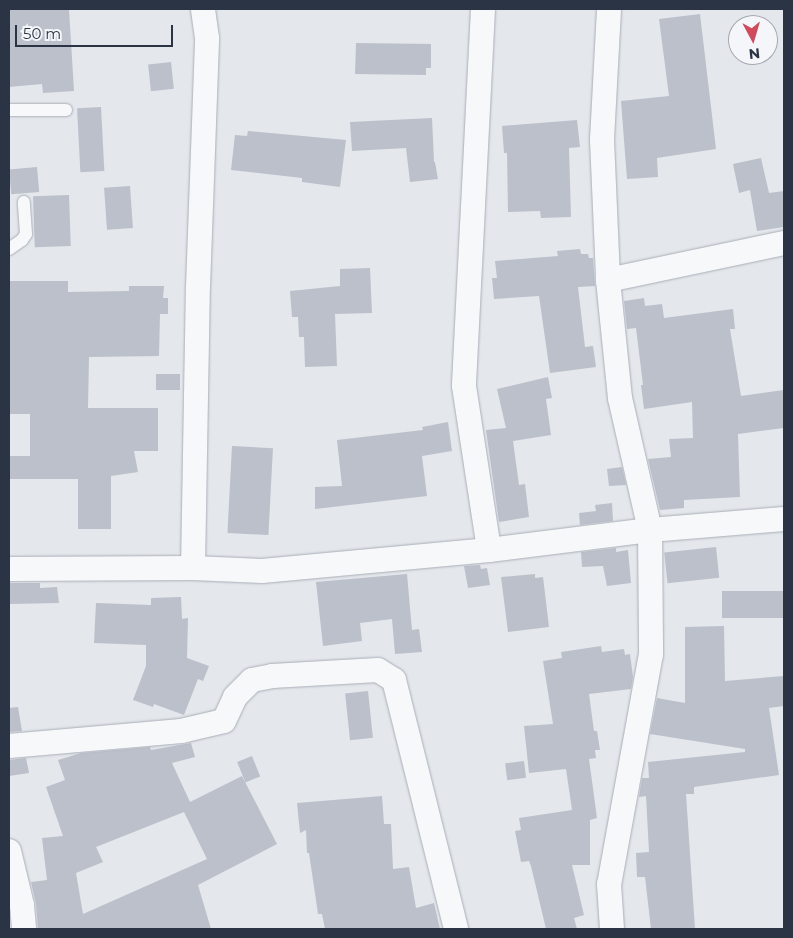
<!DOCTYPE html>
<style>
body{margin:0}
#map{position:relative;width:793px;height:938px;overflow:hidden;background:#e4e7ec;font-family:Montserrat,sans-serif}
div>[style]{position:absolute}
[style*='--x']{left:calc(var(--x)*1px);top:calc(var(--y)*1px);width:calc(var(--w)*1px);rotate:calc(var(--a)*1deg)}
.building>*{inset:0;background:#bbc0ca;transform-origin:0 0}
.roads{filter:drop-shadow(0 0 1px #a9aeb7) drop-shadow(0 0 1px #a9aeb7)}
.lane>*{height:12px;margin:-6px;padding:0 6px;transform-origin:6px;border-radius:6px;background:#f7f8fa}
.street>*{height:24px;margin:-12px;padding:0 12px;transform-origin:12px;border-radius:12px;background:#f7f8fa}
span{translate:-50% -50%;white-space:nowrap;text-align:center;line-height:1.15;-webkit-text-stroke:4px #f4f6f9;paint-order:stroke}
.frame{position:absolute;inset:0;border:10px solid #2b3445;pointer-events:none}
.north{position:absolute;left:728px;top:15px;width:50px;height:50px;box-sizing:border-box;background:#f4f6f9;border:1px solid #a4a8b1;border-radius:50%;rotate:174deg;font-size:14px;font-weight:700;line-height:20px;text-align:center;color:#2b3445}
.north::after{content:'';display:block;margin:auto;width:18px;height:22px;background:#d1495b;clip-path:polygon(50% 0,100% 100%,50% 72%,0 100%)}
.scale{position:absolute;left:15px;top:25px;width:158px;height:22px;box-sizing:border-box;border:2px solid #2b3445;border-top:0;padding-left:6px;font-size:15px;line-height:18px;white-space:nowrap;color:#2b3445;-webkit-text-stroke:4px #f4f6f9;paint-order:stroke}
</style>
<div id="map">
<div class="building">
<div style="clip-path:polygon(9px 9px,69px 9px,74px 91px,43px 93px,42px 84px,9px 87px)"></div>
<div style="clip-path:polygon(700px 14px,716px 149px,657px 158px,658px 177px,627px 179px,621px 101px,669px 96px,659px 19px)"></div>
<div style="clip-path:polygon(356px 43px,431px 44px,431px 68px,426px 68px,426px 75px,355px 74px)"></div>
<div style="left:171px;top:62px;width:27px;height:23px;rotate:84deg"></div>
<div style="left:101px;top:107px;width:64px;height:24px;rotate:87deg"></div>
<div style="clip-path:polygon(432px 118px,434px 162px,435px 162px,438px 179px,410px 182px,406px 148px,352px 151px,350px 122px)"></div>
<div style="clip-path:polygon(577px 120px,580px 147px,569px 148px,571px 217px,541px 218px,540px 211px,508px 212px,507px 153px,504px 153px,502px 126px)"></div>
<div style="clip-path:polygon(248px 131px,346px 140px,340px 187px,302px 182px,302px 178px,231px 170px,235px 135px,247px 136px)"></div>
<div style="clip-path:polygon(761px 158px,769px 193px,784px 191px,784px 227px,757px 231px,750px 190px,739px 193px,733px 164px)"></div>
<div style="left:37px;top:167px;width:25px;height:28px;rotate:85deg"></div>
<div style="left:130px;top:186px;width:42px;height:26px;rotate:86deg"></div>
<div style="left:69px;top:195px;width:51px;height:36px;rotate:88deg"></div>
<div style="clip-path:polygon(580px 249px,581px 254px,588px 254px,589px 258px,593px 258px,595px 286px,578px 287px,585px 347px,593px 346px,596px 367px,550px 373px,539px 296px,494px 299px,492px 278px,497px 278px,495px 261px,558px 256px,557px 251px)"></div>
<div style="clip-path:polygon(370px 268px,372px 313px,335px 314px,337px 366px,305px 367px,304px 337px,299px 337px,298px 317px,292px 317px,290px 291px,340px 286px,340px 269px)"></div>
<div style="clip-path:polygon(9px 281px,68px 281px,68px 292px,129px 291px,129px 286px,164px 286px,163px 298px,168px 298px,168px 314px,160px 314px,159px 356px,89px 357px,88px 408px,158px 408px,158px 451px,134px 451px,138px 472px,111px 476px,111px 529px,78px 529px,78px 479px,9px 479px,9px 456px,30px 456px,30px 414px,9px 414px)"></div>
<div style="clip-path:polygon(644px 298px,645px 306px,662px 304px,664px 318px,733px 309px,735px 329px,730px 329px,741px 396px,784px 390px,784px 428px,738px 434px,740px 497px,684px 500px,684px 508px,660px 510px,648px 459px,671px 457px,669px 439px,693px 438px,692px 402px,644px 409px,641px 385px,643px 385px,636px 328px,627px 329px,624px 301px)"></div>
<div style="left:180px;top:374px;width:16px;height:24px;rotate:90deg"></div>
<div style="clip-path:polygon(548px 377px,552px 398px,546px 399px,551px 435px,513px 441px,519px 485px,525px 484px,529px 517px,499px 522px,486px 430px,506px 428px,497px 389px)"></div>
<div style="clip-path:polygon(448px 422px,452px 451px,422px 456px,427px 496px,315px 509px,315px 487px,342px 486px,337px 440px,423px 430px,422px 427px)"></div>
<div style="left:232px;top:446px;width:41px;height:87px;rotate:3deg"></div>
<div style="clip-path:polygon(622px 467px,626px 485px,609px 486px,607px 469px)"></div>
<div style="clip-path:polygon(612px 503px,613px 521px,580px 525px,579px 513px,596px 511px,595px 505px)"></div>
<div style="left:716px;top:547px;width:31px;height:52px;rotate:84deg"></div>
<div style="clip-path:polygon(616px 548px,616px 552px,628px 550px,631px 583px,607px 586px,603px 566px,582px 567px,581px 552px)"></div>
<div style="clip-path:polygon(480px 565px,481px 569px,487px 568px,490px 585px,468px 588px,464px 566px)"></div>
<div style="clip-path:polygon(407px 574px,412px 630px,419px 629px,422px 652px,395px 654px,392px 619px,360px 623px,362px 641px,323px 646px,316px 582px)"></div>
<div style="clip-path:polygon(535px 574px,535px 578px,543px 577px,549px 627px,508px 632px,501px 577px)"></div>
<div style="clip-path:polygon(9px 583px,40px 583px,40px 588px,57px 587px,59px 603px,9px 604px)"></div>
<div style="left:784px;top:591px;width:27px;height:62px;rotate:90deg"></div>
<div style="clip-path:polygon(181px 597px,182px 619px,188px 618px,187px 658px,209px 666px,203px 681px,198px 679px,184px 715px,154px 704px,153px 707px,133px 700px,146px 666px,146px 645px,94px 643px,96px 603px,151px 605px,151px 598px)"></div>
<div style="clip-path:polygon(724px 626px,725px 681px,784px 676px,784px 706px,769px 708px,779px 775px,694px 787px,694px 794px,686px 794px,695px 929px,651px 929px,645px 877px,637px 877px,636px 853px,649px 852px,646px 796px,639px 797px,642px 778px,649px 778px,648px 762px,745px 752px,745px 749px,650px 734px,657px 698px,685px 703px,685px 627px)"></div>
<div style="clip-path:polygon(601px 646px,602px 652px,624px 649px,625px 655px,630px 654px,633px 677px,631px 689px,589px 694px,594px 731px,597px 731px,600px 750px,595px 750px,596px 758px,589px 759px,597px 818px,590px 820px,590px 865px,572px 865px,584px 915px,574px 918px,577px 929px,546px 929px,531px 866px,529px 861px,521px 862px,515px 831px,521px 830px,519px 818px,572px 810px,566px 769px,529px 773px,524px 726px,553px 724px,543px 661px,562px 658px,561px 652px)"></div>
<div style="left:368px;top:691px;width:47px;height:23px;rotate:84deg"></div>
<div style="clip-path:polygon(18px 707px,22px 731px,9px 732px,9px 708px)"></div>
<div style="clip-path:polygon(evenodd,191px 743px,195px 757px,172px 763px,190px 802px,242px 776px,277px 844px,198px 885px,211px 929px,38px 929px,36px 904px,31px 882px,47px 880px,42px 838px,63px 836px,46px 787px,65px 780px,58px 760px,81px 753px,150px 747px,151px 750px,191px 743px,184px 812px,207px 859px,83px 914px,76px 873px,103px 862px,96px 847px,184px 812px)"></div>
<div style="left:252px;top:756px;width:22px;height:16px;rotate:68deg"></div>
<div style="clip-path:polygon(26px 758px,29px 773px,9px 776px,9px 760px)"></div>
<div style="left:524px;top:761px;width:17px;height:19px;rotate:83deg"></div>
<div style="clip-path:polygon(382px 796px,384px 824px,391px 824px,393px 869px,409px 867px,416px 908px,434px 903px,440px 929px,325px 929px,322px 914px,318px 914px,309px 853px,307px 853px,306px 830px,300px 833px,297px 803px)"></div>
</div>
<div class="roads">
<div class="lane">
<div style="--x:9;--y:110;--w:57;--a:0"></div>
<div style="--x:9;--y:249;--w:16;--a:-35"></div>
<div style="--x:22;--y:240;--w:7;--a:-56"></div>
<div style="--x:26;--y:234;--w:32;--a:-94"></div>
</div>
<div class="street">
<div style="--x:483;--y:9;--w:377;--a:92.9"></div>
<div style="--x:464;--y:386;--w:166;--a:81.3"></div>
<div style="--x:609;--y:10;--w:130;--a:93.1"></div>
<div style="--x:602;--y:140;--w:140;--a:87.5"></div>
<div style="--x:608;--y:280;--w:119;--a:84.2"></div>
<div style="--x:620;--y:398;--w:135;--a:77.2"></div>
<div style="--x:650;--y:530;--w:124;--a:89.5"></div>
<div style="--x:651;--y:654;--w:234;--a:100.3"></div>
<div style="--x:609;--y:884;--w:45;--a:86.2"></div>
<div style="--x:608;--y:280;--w:180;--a:-11.9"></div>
<div style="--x:193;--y:568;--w:281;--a:-89"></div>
<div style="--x:198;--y:287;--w:249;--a:-87.9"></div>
<div style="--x:207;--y:38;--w:29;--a:-98"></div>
<div style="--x:9;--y:569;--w:184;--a:-0.3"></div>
<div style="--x:193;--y:568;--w:69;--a:2.5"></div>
<div style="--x:262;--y:571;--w:228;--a:-5.3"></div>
<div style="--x:489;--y:550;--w:162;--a:-7.1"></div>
<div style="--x:650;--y:530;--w:134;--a:-4.7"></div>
<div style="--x:9;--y:746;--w:173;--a:-5"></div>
<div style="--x:181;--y:731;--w:44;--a:-13.1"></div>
<div style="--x:224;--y:721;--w:26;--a:-65"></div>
<div style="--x:235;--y:697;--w:24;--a:-45"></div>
<div style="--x:252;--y:680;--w:20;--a:-11"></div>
<div style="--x:272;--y:676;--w:106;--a:-3.2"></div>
<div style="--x:378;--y:670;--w:19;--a:32"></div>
<div style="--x:394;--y:680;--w:257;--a:76"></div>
<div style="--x:9;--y:851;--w:56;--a:76.5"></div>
<div style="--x:22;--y:905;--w:24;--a:85"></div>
</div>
</div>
<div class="frame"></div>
<div class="north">N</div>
<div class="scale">50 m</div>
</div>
